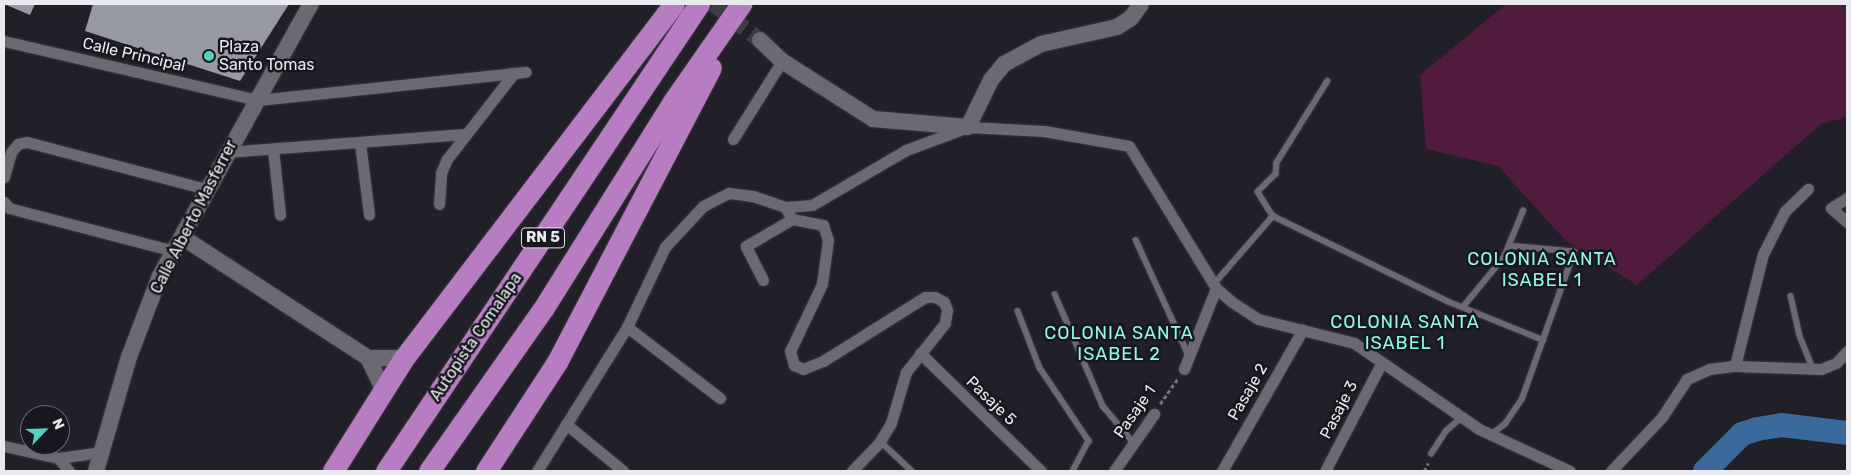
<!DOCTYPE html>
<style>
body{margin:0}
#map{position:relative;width:1851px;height:475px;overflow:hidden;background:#211f27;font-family:Rubik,sans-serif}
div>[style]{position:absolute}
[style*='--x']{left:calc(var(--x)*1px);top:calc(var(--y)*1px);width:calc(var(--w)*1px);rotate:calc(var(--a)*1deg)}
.green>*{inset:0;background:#511b3d}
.river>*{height:24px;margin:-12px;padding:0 12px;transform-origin:12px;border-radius:12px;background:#3a699b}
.building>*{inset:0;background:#979aa5}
.secondary-tunnel>*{height:16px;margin-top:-8px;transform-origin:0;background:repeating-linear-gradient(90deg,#3f3d45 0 16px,transparent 0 24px)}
.path>*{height:2.5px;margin-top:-1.25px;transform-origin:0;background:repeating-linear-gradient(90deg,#75747b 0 4px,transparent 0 6.5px)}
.roads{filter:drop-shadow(0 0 1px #3c3a41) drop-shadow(0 0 1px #3c3a41)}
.lane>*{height:5.5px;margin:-2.75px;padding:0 2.75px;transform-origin:2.75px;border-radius:2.75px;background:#6c6973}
.street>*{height:11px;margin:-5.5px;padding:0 5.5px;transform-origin:5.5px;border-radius:5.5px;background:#6c6973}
.secondary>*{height:16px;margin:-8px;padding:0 8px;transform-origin:8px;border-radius:8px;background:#6c6973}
.highway>*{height:21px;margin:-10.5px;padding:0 10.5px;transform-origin:10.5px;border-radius:10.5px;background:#b77cc1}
.dots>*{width:14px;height:14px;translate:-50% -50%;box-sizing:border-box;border:2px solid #18161e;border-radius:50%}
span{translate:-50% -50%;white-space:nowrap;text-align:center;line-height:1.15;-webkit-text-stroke:5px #18161e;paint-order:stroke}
.shield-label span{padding:1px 4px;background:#18161e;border:1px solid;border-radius:4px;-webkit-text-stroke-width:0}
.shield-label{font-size:15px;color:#eae9ef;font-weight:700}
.poi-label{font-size:16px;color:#eae9ef}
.left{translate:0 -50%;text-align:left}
.street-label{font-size:16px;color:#eae9ef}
.neighbourhood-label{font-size:18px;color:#92f9e9;letter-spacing:1px}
.frame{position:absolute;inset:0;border:5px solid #eae9ef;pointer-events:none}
.north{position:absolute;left:20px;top:405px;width:50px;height:50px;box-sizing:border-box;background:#18161e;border:1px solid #6c6a72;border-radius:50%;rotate:66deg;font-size:14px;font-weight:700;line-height:20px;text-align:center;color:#eae9ef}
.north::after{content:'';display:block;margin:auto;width:18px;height:22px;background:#5acebd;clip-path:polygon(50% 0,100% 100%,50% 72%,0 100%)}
</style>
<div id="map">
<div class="green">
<div style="clip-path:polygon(1506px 4px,1847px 4px,1847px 117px,1821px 124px,1637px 285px,1565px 240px,1498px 166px,1426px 149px,1420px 75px)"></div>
</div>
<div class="river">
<div style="--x:1705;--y:471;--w:52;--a:-45"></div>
<div style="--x:1742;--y:434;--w:16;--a:-18"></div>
<div style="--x:1757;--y:429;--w:24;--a:-9"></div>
<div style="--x:1781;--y:425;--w:66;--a:6.9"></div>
</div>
<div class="building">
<div style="clip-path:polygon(4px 4px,35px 4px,30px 15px)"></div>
<div style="clip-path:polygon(93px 4px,289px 4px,240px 81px,85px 31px)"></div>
</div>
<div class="secondary-tunnel">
<div style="--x:713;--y:4;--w:59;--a:37.5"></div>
</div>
<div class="path">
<div style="--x:1160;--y:404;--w:32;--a:-55"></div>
<div style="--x:1424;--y:471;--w:9;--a:-63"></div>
</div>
<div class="roads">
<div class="lane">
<div style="--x:1328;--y:81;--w:97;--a:121.9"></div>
<div style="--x:1277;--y:163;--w:11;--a:95"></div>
<div style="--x:1276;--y:174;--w:25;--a:135"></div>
<div style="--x:1258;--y:192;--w:28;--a:58"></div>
<div style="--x:1273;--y:216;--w:194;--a:26"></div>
<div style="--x:1447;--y:301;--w:104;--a:22.1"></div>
<div style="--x:1136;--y:240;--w:128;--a:65.4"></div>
<div style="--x:1214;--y:284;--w:90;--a:-49.1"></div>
<div style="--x:1055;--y:294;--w:122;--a:66.8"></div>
<div style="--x:1103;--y:406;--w:48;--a:50"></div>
<div style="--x:1791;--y:296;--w:41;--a:77.3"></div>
<div style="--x:1800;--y:336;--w:35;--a:68"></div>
<div style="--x:1463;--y:307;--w:65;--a:-50.6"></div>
<div style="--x:1504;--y:257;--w:50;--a:-67.6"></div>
<div style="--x:1018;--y:311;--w:61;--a:68.9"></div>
<div style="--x:1040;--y:368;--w:88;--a:56.1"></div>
<div style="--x:1089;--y:441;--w:34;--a:118"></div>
<div style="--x:1492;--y:434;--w:16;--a:-38"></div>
<div style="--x:1505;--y:424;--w:30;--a:-56"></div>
<div style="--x:1522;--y:399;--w:156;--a:-70.5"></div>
<div style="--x:1574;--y:252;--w:65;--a:-174.7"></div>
<div style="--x:880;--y:441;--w:44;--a:43.2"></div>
<div style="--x:1431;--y:454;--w:27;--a:-57"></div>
<div style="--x:1446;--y:431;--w:21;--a:-41"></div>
</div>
<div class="street">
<div style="--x:4;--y:41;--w:261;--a:13.1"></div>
<div style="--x:258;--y:100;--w:269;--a:-6"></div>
<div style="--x:733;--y:139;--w:92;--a:-57.9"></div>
<div style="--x:360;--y:143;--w:72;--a:82.8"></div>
<div style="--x:273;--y:149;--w:66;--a:83.9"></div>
<div style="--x:226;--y:152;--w:239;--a:-4.3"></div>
<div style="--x:4;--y:177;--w:26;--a:-74"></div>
<div style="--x:11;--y:152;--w:11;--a:-49"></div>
<div style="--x:18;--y:144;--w:9;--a:-13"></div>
<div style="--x:27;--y:142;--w:185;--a:14.7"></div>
<div style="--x:1847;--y:198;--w:19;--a:148"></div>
<div style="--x:1831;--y:208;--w:21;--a:41"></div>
<div style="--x:4;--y:202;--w:8;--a:50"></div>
<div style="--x:9;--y:208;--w:171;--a:14.6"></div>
<div style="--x:439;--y:204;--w:31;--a:-86"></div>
<div style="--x:441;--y:173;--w:15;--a:-67"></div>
<div style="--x:447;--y:159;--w:109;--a:-52.1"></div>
<div style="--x:785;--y:207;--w:14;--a:60"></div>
<div style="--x:792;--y:219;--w:32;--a:11"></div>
<div style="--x:823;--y:225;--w:16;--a:72"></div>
<div style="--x:828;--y:240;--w:44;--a:97.8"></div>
<div style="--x:822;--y:284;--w:74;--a:115.5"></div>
<div style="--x:790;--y:351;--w:15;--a:74"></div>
<div style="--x:794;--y:365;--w:10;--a:24"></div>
<div style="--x:803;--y:369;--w:22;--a:-22"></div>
<div style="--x:823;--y:361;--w:120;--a:-32.1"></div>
<div style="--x:925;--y:297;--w:10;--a:0"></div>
<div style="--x:935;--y:297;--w:10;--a:29"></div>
<div style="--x:944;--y:302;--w:9;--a:69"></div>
<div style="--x:947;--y:310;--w:13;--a:99"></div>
<div style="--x:945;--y:323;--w:63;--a:128.5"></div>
<div style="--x:906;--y:372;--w:53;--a:106.4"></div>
<div style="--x:891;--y:423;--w:23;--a:121"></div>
<div style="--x:879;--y:443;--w:39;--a:134"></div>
<div style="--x:763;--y:280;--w:38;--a:-117"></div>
<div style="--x:746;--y:246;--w:53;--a:-30.4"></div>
<div style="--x:627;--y:327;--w:117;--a:37.4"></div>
<div style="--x:920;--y:353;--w:169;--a:44.3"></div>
<div style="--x:1735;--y:366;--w:115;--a:-76"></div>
<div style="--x:1763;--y:254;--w:48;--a:-62.9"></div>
<div style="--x:1785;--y:211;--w:32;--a:-44"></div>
<div style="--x:1184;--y:369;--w:87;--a:-68.4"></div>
<div style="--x:566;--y:424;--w:74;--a:39.5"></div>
<div style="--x:4;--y:446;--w:55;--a:12.5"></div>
<div style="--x:58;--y:458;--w:43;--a:-7.9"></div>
<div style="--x:58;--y:458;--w:17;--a:50"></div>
<div style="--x:537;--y:471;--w:170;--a:-58"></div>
<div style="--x:627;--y:327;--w:89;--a:-64.6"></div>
<div style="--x:665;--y:247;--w:56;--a:-47.2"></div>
<div style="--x:703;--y:206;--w:29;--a:-27"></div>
<div style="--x:729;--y:193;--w:24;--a:7"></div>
<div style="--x:753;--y:196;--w:34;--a:19"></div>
<div style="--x:785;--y:207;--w:27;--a:-4"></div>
<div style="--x:812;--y:205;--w:109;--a:-30.3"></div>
<div style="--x:906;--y:150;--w:66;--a:-20.4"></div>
<div style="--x:968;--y:127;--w:76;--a:3"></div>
<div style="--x:1044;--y:131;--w:86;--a:10"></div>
<div style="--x:1129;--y:146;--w:167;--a:58.5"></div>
<div style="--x:1216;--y:288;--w:21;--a:41"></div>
<div style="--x:1232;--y:302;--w:31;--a:33"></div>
<div style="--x:1258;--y:319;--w:99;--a:14"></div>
<div style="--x:1354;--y:343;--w:152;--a:34.5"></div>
<div style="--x:1479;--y:429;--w:100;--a:24.8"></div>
<div style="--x:1114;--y:471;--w:70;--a:-54.9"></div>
<div style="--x:1222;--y:471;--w:163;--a:-60.3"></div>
<div style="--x:1325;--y:471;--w:121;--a:-62.4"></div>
<div style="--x:1611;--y:471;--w:74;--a:-46.6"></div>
<div style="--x:1662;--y:417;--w:45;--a:-56.7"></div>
<div style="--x:1687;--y:379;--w:24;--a:-24"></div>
<div style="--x:1709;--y:369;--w:26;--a:-7"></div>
<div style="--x:1735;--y:366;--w:86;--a:2"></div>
<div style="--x:1821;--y:369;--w:16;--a:-22"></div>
<div style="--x:1836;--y:363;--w:16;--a:-47"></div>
</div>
<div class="secondary">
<div style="--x:760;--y:40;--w:30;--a:44"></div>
<div style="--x:782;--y:61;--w:108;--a:32.5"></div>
<div style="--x:873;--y:119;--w:95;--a:4.8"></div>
<div style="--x:968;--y:127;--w:52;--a:-63.9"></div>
<div style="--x:991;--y:80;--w:21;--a:-51"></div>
<div style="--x:1004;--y:64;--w:42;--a:-28.4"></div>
<div style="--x:1041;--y:44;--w:78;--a:-12.6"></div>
<div style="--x:1117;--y:27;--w:17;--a:-33"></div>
<div style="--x:1131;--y:18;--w:17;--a:-54"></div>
<div style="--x:182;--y:237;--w:222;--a:33"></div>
<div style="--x:368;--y:358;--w:34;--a:64"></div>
<div style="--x:368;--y:358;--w:36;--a:0"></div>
<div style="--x:96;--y:471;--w:119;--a:-73.9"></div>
<div style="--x:129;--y:357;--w:87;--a:-69.1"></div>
<div style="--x:160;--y:276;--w:311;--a:-61"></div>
</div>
<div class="highway">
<div style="--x:333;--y:471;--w:133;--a:-57.9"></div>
<div style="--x:404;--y:358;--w:445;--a:-52.7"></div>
<div style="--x:386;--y:471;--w:562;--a:-56.17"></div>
<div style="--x:429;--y:471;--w:198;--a:-54.9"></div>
<div style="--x:543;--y:309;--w:243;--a:-57.9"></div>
<div style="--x:672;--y:103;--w:121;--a:-55.1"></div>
<div style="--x:486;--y:471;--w:130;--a:-56.9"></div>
<div style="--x:557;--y:362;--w:332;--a:-62.4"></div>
</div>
</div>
<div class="dots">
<div style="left:209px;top:56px;background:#5acebd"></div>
</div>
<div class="shield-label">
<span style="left:543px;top:238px">RN 5</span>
</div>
<div class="poi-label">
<span class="left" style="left:219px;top:56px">Plaza<br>Santo Tomas</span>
</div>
<div class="street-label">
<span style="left:134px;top:55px;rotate:13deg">Calle Principal</span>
<span style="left:194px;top:217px;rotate:-63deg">Calle Alberto Masferrer</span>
<span style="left:476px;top:337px;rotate:-56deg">Autopista Comalapa</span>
<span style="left:1248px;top:392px;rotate:-60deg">Pasaje 2</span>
<span style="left:991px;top:401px;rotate:44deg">Pasaje 5</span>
<span style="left:1339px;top:410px;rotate:-63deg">Pasaje 3</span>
<span style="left:1135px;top:412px;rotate:-55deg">Pasaje 1</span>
</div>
<div class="neighbourhood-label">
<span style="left:1542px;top:270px">COLONIA SANTA<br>ISABEL 1</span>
<span style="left:1405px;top:333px">COLONIA SANTA<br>ISABEL 1</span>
<span style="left:1119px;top:344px">COLONIA SANTA<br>ISABEL 2</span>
</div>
<div class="frame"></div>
<div class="north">N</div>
</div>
